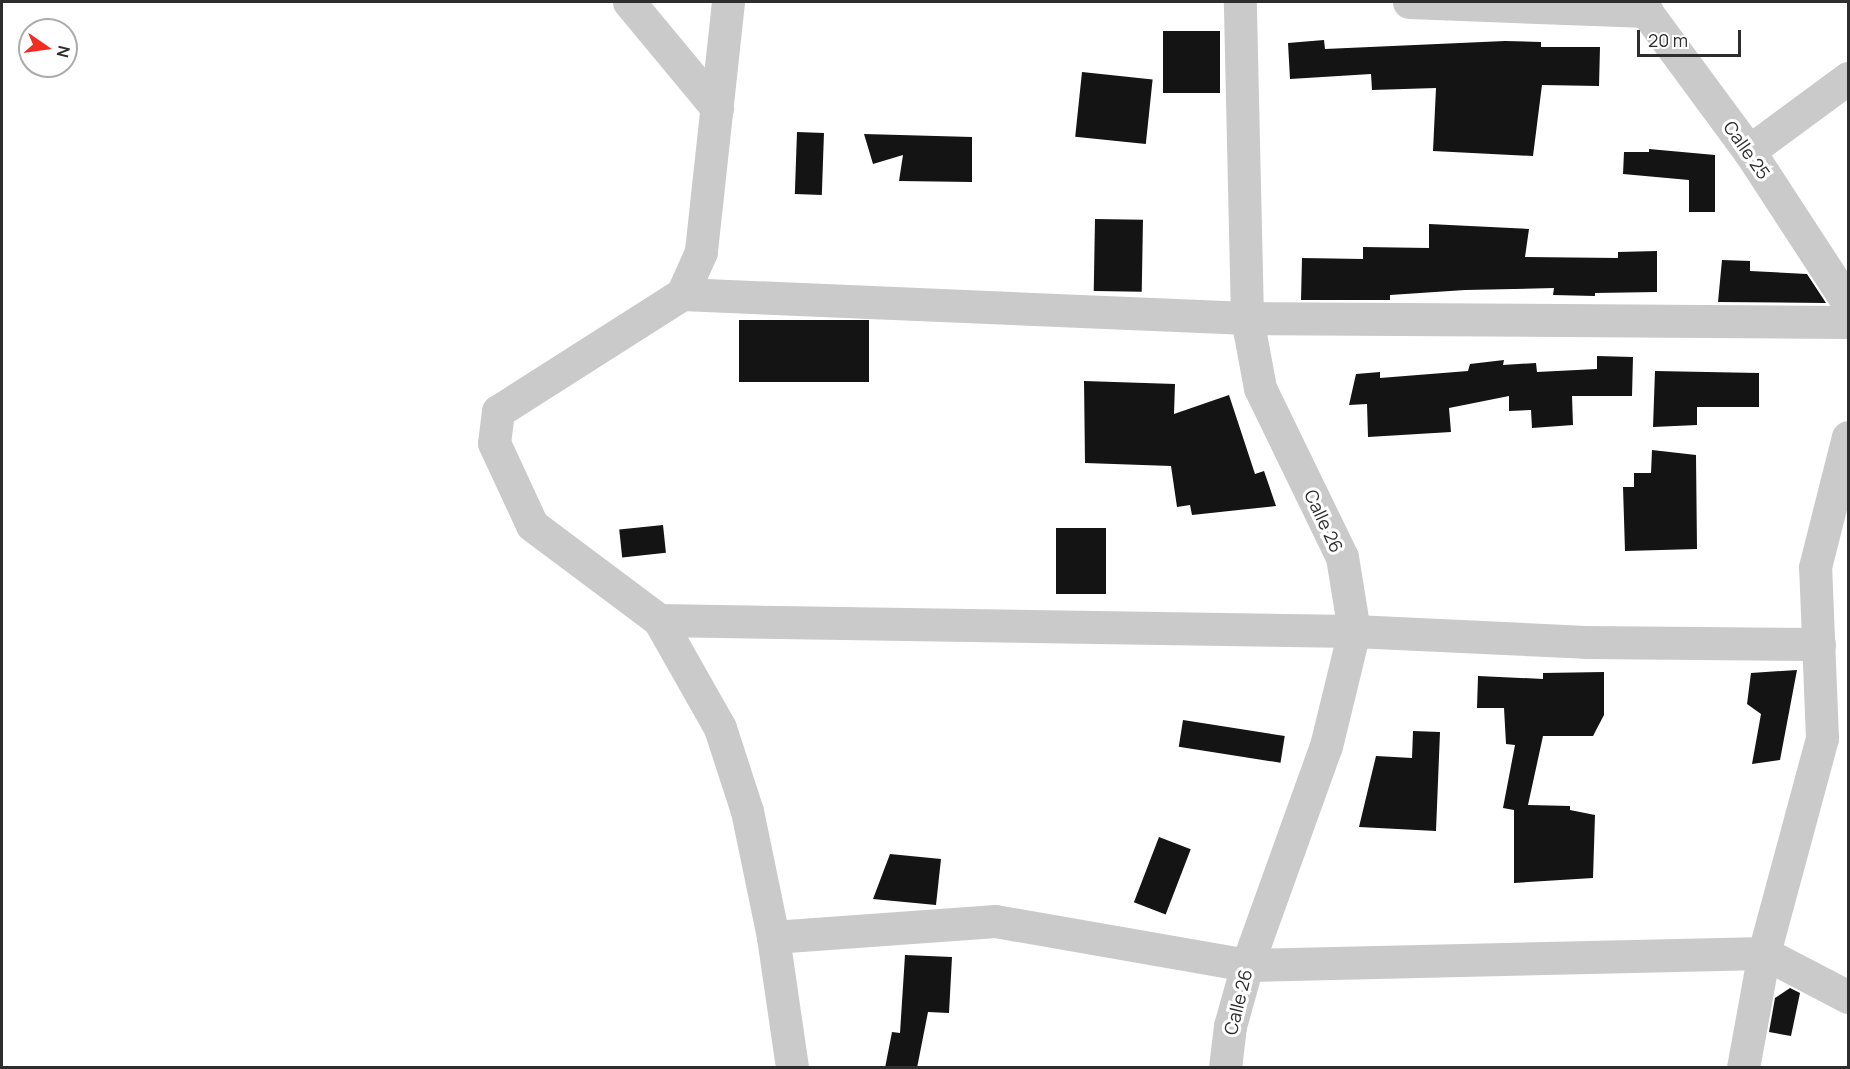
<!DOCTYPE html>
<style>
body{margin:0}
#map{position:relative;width:1850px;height:1069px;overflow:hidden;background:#fff;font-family:Manrope,sans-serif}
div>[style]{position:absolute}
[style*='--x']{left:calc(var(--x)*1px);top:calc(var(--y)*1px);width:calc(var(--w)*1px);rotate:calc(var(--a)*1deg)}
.building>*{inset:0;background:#141414;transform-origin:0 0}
.street>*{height:33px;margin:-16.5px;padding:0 16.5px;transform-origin:16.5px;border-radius:16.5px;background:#cacaca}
span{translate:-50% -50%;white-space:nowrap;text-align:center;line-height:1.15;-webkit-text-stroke:6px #fff;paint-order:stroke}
.street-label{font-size:18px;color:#2d2d2d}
.frame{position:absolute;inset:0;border:3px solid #2d2d2d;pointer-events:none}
.north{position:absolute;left:18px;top:18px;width:60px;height:60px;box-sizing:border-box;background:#fff;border:2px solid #ababab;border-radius:50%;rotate:103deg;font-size:16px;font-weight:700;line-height:24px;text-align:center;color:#2d2d2d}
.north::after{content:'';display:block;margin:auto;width:21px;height:27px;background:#f22c21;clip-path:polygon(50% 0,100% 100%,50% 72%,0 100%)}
.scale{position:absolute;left:1637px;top:30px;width:104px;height:27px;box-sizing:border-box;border:3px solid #2d2d2d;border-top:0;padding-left:8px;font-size:18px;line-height:21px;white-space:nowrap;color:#2d2d2d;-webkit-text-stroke:4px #fff;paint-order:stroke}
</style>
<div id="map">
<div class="building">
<div style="left:1163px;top:31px;width:57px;height:62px"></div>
<div style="clip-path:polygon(1324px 40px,1325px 49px,1505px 41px,1541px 42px,1541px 47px,1600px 47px,1599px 86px,1542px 85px,1533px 156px,1433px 151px,1436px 88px,1372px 90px,1371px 74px,1290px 79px,1288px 43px)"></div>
<div style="left:1082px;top:72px;width:71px;height:65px;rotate:6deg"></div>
<div style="left:797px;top:132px;width:27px;height:62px;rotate:2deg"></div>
<div style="clip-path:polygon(864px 134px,972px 137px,972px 182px,899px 181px,903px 155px,873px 164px)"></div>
<div style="clip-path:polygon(1649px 149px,1715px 155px,1715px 212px,1689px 212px,1689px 180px,1623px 174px,1624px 152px,1649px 152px)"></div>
<div style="left:1095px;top:219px;width:48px;height:72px;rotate:1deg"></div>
<div style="clip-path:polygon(1429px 224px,1529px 229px,1525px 257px,1618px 258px,1618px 252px,1657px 251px,1657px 292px,1595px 293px,1595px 296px,1553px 295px,1554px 288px,1465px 290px,1390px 295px,1390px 300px,1301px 300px,1302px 258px,1363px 259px,1363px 247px,1429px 248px)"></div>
<div style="clip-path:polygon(1722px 260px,1750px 261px,1750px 271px,1807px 274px,1826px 303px,1718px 302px)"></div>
<div style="left:739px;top:320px;width:130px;height:62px"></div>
<div style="clip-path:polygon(1597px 356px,1633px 357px,1632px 396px,1572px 396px,1573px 425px,1532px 428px,1531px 410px,1509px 411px,1509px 396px,1449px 408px,1451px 432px,1368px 437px,1367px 404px,1349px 405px,1356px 374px,1380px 372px,1380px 378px,1468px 371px,1470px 364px,1504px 360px,1503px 365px,1536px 363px,1537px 372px,1597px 369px)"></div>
<div style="clip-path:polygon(1655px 371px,1759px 373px,1759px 407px,1697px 407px,1697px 425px,1653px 427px)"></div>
<div style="clip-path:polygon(1084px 381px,1175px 384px,1174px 414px,1229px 395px,1255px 474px,1264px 471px,1276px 506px,1192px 515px,1190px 505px,1177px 507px,1171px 466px,1085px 463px)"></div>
<div style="clip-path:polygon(1652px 450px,1696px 455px,1697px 549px,1625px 551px,1623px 487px,1634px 487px,1634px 473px,1651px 473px)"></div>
<div style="left:663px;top:525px;width:28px;height:44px;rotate:84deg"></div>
<div style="left:1106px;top:528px;width:66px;height:50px;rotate:90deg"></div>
<div style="clip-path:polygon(1797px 670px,1780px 760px,1752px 764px,1761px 714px,1747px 704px,1751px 673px)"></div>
<div style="clip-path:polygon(1604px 672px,1604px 715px,1593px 736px,1543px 736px,1528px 805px,1570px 806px,1570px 810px,1595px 815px,1593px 878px,1514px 883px,1514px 810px,1503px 808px,1515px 745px,1506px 744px,1504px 708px,1477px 708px,1478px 676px,1543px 679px,1543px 673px)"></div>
<div style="left:1183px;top:720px;width:103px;height:27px;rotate:9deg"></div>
<div style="clip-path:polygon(1413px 731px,1440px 732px,1436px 831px,1359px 827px,1376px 756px,1412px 758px)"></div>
<div style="left:1159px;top:837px;width:34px;height:70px;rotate:21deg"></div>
<div style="clip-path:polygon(890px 854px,941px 859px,936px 905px,873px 899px)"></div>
<div style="clip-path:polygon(905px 955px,952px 957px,949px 1013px,928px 1012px,917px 1068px,885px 1068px,892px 1032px,900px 1033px)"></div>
<div style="clip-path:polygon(1790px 988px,1800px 993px,1791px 1036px,1769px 1032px,1775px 998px)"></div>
</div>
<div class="street">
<div style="--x:629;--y:2;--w:138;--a:50.3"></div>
<div style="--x:728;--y:2;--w:251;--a:96.2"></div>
<div style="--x:701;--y:252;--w:46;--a:114.3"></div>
<div style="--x:682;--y:294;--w:218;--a:147.5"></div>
<div style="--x:498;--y:411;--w:32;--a:97"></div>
<div style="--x:494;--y:443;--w:90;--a:65.1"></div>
<div style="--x:532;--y:525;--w:159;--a:36.8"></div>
<div style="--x:659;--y:620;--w:124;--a:60.5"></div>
<div style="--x:720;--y:728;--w:87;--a:72"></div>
<div style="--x:747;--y:811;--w:129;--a:78.3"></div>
<div style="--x:773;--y:937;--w:132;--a:81.7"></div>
<div style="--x:1409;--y:2;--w:238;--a:2.2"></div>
<div style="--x:1639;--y:2;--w:185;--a:53.6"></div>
<div style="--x:1749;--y:151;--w:181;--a:56.9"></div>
<div style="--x:1749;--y:151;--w:123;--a:-36.4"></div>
<div style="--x:682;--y:294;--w:566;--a:2.43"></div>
<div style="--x:1247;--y:318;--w:601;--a:0.38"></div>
<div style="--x:659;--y:620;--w:695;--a:0.91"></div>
<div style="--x:1354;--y:631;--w:231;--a:2.7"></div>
<div style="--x:1585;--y:642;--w:234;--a:0.5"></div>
<div style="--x:773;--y:937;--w:223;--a:-4.1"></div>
<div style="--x:995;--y:921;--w:256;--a:9.9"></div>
<div style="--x:1247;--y:965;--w:517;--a:-1.33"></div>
<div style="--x:1764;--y:953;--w:95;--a:27.6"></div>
<div style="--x:1225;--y:1068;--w:42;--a:-83.2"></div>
<div style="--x:1230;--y:1026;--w:63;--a:-74.4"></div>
<div style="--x:1247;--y:965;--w:233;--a:-70.2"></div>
<div style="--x:1326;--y:746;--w:118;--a:-76.3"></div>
<div style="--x:1354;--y:631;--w:75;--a:-99.2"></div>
<div style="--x:1342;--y:557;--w:188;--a:-115.9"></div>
<div style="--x:1260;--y:388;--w:71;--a:-100.5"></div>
<div style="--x:1247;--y:318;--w:316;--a:-91.3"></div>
<div style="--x:1743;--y:1068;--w:117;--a:-79.7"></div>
<div style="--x:1764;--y:953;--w:223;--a:-74.9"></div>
<div style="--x:1822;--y:738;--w:171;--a:-92.3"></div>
<div style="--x:1815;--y:567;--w:134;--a:-75.8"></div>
</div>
<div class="street-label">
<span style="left:1747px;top:150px;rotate:55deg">Calle 25</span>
<span style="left:1324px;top:521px;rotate:65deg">Calle 26</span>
<span style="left:1238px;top:1002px;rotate:-76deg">Calle 26</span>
</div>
<div class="frame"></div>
<div class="north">N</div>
<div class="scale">20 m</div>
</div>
